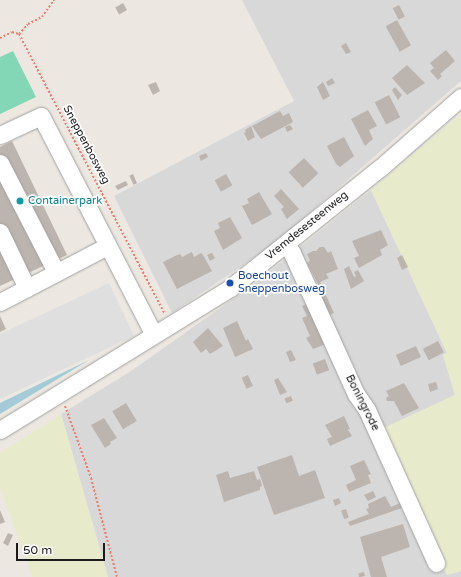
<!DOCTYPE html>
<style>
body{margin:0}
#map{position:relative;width:461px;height:577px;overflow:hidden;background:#ece8e1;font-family:"Varela Round",sans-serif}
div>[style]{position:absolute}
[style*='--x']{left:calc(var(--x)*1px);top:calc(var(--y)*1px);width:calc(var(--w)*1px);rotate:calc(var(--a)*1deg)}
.residential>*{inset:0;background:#d9d8d8}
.farmland>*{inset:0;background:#e8eacc}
.pitch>*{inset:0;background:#83d6b6}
.parking>*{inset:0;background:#dfdfdf}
.water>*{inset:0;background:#a3cbd7}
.building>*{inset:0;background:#bcb4ae;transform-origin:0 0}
.path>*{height:2px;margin-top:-1px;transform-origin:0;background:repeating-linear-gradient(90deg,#ef7b6e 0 2px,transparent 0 4px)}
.roads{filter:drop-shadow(0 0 1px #a2a2a2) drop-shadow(0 0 1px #a2a2a2)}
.minor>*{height:17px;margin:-8.5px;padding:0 8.5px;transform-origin:8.5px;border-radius:8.5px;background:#fff}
.dots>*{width:11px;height:11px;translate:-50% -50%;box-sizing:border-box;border:2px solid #fff;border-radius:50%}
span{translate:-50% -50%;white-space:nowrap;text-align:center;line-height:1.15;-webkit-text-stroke:3.5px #fff;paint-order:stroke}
.street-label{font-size:11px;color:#1b1b1b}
.culture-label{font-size:11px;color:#0d838f}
.left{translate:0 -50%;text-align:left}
.transit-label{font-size:11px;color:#164399}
.scale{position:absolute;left:16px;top:543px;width:89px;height:18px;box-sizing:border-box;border:2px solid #1b1b1b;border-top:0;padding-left:5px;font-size:12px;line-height:14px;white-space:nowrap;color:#1b1b1b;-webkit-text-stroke:3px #fff;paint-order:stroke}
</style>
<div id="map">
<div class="residential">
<div style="clip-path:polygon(242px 0,461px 0,461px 81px,274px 244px,172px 313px,114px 196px,294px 101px)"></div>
<div style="clip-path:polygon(371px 190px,447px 353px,443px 355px,455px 395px,384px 428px,447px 575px,461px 571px,461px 577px,108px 577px,61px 414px,131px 371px,254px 284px)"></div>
</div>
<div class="farmland">
<div style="clip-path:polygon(461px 114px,461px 571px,447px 575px,384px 428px,455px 395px,443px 355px,447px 353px,371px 190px)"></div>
<div style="clip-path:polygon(61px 414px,108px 577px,32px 577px,0 487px,0 453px)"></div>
</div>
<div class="pitch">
<div style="clip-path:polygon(13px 51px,36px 97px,0 114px,0 57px)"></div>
</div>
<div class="parking">
<div style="clip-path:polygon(109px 283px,134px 336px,0 399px,0 334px)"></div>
</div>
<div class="water">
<div style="clip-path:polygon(89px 360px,0 414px,0 403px)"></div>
</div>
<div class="building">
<div style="left:123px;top:3px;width:8px;height:9px;rotate:60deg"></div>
<div style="left:399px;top:5px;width:13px;height:7px;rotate:63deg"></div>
<div style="left:397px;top:20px;width:29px;height:13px;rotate:61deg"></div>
<div style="clip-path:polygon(346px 43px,351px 52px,346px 54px,341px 46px)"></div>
<div style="clip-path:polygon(446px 50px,455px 61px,440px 74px,442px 76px,438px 80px,430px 71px,434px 68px,430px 63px)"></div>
<div style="clip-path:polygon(407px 65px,425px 83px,407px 95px,392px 78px)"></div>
<div style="clip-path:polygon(332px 78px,335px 83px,328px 86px,326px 82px)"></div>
<div style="clip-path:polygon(156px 82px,160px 91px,153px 95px,148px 85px)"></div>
<div style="clip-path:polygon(323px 82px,330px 96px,323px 100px,317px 87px)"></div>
<div style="clip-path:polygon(395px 87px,402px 95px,398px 100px,392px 90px)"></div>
<div style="left:389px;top:95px;width:25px;height:16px;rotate:63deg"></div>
<div style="clip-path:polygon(368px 110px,377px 126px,369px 130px,373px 139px,365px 146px,351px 119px)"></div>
<div style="clip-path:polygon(280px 111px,283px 116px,289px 113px,293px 122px,261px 139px,252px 126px)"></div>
<div style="clip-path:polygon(290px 125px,293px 129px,287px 132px,285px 127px)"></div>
<div style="clip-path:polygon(251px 126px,255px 137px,248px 141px,244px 133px,246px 132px,245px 130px)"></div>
<div style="clip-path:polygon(344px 137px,354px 156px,340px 167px,336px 164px,327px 146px)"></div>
<div style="clip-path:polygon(12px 141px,67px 255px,0 286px,0 147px)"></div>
<div style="clip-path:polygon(206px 153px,208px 157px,201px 161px,199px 156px)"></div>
<div style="left:304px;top:158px;width:21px;height:21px;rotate:47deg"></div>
<div style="left:133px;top:174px;width:10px;height:4px;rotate:66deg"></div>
<div style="left:226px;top:174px;width:13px;height:13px;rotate:61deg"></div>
<div style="clip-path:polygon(126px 181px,128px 185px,118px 190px,115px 186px)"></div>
<div style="clip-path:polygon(281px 189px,299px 209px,287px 219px,281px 209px,284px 207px,274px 196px)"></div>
<div style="clip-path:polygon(259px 192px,272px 214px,252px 225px,242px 206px,249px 203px,247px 199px)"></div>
<div style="clip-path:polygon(230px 217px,242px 238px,223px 250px,214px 231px,220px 228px,218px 223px)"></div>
<div style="clip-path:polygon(381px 230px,388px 245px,380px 250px,382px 255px,359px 268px,354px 258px,359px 256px,352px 241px)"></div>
<div style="clip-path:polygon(320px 247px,324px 247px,328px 253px,331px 251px,338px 269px,326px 274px,329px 278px,320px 282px,334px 313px,325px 317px,313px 289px,319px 286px,307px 263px,310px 261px,307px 254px,313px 251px,316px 251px)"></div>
<div style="clip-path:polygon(192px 252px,194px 257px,201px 253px,203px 255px,212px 271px,177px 289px,163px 262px,175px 256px,180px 254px,182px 257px)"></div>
<div style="clip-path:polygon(212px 253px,215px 258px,210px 261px,207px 255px)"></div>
<div style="clip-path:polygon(402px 255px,408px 267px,402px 270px,397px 258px)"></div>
<div style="clip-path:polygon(349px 266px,354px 277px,356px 276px,354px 272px,358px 270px,364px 281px,351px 289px,344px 269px)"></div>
<div style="clip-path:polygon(310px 303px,326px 344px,313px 349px,306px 338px,310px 336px,302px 318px,307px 316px,302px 306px)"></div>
<div style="clip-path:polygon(0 316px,6px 329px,0 332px)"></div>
<div style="clip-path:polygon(237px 321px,246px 341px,248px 339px,253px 349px,235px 357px,223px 328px)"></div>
<div style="clip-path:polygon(208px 328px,223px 346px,210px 354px,206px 349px,201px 353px,193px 342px)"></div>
<div style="left:438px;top:341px;width:13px;height:17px;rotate:63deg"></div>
<div style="left:416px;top:346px;width:12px;height:22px;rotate:66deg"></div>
<div style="clip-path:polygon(291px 350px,296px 360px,290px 362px,286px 352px)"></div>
<div style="left:325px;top:359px;width:12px;height:13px;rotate:70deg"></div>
<div style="left:248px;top:375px;width:12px;height:7px;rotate:66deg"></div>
<div style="clip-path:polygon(278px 378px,287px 392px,280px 395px,274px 380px)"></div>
<div style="clip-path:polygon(436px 382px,438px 389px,430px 392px,428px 384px)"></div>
<div style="clip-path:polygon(404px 383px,419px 408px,402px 416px,394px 401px,387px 401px,386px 398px,389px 396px,386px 391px)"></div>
<div style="left:291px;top:396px;width:5px;height:7px;rotate:68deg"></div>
<div style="left:126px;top:403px;width:21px;height:16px;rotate:59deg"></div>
<div style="clip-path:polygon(344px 416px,350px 429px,347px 430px,349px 431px,352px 436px,330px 446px,327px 439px,332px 437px,325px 425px)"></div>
<div style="clip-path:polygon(104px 418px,117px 438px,110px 442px,111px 444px,105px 448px,91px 425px)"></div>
<div style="clip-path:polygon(292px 455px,299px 476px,315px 470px,325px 498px,274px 515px,257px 467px)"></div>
<div style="clip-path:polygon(364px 460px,371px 474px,368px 475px,371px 483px,349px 492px,346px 485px,356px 480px,350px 466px)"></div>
<div style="clip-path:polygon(228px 471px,230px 478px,254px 471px,257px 480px,260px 479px,262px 486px,260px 487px,260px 490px,224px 502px,216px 475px)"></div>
<div style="clip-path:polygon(373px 491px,376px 497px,368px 501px,364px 495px)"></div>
<div style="clip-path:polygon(385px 496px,391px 507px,400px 503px,402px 508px,350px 526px,348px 522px,369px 514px,366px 509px,369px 508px,368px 504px)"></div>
<div style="clip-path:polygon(339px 498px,341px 503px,335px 506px,333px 500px)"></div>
<div style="left:346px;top:509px;width:9px;height:5px;rotate:72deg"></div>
<div style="clip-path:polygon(0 510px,5px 522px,0 524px)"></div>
<div style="clip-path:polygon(403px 524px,410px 547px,381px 557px,387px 577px,371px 577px,360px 537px)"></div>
<div style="clip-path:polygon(8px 533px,13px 535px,8px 546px,3px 543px)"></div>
<div style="left:364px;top:572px;width:4px;height:6px;rotate:76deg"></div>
</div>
<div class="path">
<div style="--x:19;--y:34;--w:13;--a:-48"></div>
<div style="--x:28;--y:24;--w:16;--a:-27"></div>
<div style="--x:42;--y:17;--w:21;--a:-55"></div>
<div style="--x:0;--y:38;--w:13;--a:-27"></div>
<div style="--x:12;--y:32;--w:7;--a:16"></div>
<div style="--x:19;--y:34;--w:314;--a:62.5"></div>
<div style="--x:65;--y:406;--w:77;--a:70.1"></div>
<div style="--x:91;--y:478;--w:102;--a:75.3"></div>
</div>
<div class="roads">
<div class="minor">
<div style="--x:0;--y:135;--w:45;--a:-24.9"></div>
<div style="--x:41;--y:116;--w:246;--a:62.7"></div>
<div style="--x:0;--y:163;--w:123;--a:62.8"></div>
<div style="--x:0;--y:232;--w:62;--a:64.3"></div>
<div style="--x:286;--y:244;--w:11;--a:56"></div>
<div style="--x:292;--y:253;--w:155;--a:65.6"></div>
<div style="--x:356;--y:394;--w:19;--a:55"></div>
<div style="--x:367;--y:410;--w:168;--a:65.7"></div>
<div style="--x:0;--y:302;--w:121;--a:-27.6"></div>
<div style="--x:0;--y:430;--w:270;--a:-31.7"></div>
<div style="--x:230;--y:288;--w:192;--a:-38.7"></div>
<div style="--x:380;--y:168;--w:108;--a:-41.2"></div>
</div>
</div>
<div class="dots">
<div style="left:20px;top:201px;background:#0f9aa8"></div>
<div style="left:230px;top:283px;background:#1a4fb4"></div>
</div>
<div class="street-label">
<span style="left:86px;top:145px;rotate:62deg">Sneppenbosweg</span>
<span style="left:307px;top:226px;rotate:-39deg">Vremdesesteenweg</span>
<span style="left:362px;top:403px;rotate:63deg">Boningrode</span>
</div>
<div class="culture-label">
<span class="left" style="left:28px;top:201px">Containerpark</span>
</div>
<div class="transit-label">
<span class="left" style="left:238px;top:283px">Boechout<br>Sneppenbosweg</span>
</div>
<div class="scale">50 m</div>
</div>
